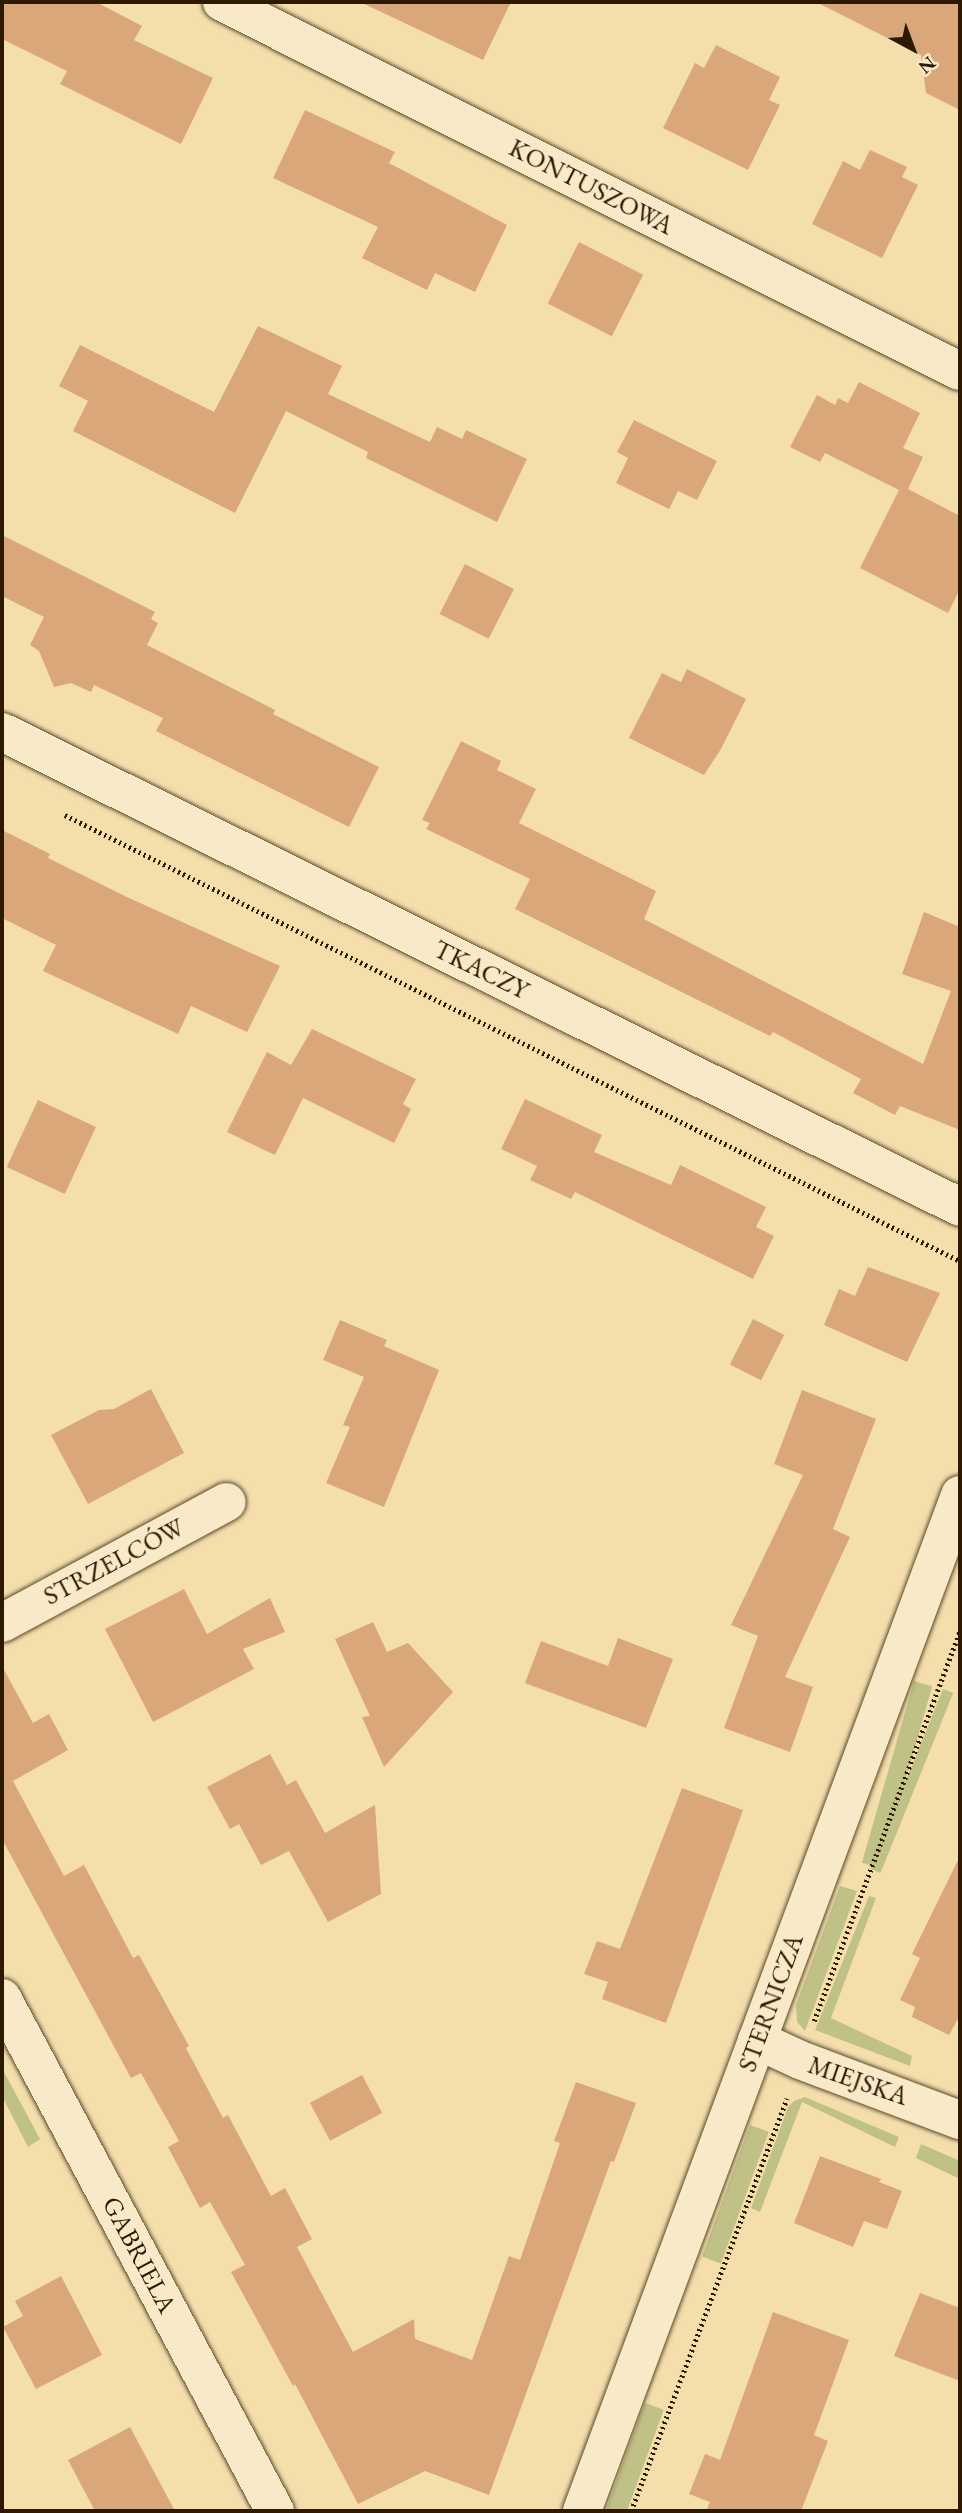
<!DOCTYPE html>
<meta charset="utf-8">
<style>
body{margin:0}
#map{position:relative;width:962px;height:2513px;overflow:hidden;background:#f4dfac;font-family:"EB Garamond",serif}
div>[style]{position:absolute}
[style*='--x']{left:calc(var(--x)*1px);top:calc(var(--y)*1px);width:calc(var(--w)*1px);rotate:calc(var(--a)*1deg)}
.green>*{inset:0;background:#c0c186;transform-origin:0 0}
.building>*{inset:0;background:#daa77a;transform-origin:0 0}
.path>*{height:4.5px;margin-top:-2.25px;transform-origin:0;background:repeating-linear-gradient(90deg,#2c1900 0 2px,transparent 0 5.5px)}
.roads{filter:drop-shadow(0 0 2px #5e4a2b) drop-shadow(0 0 2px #5e4a2b)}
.street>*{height:38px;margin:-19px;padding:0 19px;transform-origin:19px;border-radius:19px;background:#f8eac9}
span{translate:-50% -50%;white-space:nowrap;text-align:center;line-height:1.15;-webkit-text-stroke:7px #f8eac9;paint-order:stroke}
.street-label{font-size:26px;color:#2c1900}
.frame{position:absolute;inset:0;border:4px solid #2c1900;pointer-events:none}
.north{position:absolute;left:878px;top:14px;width:70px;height:70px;-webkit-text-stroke:5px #f8eac9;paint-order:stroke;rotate:139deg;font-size:19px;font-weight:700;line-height:28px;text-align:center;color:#2c1900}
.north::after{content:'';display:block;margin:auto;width:24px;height:32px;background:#2c1900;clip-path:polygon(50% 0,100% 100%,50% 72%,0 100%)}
</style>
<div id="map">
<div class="green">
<div style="left:914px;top:1681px;width:19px;height:189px;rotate:16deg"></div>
<div style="left:943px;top:1689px;width:11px;height:194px;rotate:22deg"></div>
<div style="clip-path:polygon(840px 1886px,857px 1891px,805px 2031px,797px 2022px,796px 2005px)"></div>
<div style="clip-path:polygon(869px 1896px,876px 1898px,831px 2018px,912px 2056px,910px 2066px,815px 2030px)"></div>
<div style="clip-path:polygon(3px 2070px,40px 2139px,28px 2147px,2px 2096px)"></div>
<div style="clip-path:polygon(805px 2097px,899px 2137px,895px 2147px,802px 2102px,760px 2212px,751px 2208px,788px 2107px,794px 2101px)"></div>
<div style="left:750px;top:2125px;width:20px;height:140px;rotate:20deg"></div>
<div style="clip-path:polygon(921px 2144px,960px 2161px,960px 2179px,916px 2158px)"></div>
<div style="left:645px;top:2403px;width:20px;height:115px;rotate:20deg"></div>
</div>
<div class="building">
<div style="clip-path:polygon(2px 2px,96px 2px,142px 26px,134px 40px,213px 78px,181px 144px,60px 84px,67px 71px,2px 39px)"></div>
<div style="clip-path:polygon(360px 2px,511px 2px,483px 60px)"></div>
<div style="clip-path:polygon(816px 2px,960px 2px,960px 110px,926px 93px,921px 55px)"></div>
<div style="clip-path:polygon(716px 45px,780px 77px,769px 100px,780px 105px,748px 170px,663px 128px,695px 63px,704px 68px)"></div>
<div style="clip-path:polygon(305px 110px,395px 152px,389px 163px,507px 225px,475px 292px,435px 273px,427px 290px,362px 258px,378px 227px,273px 178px)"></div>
<div style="clip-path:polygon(870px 150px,907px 167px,902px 177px,918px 185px,882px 258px,812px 224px,843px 161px,860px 170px)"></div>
<div style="left:579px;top:242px;width:72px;height:69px;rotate:27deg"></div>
<div style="clip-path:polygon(258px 326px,342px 366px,328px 394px,430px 442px,437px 427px,462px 439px,466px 430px,527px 459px,497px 522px,366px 458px,368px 452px,286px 411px,235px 513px,73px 431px,88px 401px,59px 386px,80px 345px,214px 412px)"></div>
<div style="clip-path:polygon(859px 382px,920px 413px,903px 448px,923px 457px,908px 489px,960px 516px,960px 589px,948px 613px,860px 568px,899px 490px,825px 453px,820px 462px,790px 447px,817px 395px,835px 405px,838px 398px,848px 403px)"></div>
<div style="clip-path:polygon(634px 420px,717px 461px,697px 500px,678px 491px,669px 509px,616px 483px,628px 458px,617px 452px)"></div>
<div style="clip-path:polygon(2px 535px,155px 612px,151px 619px,158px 623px,147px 645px,275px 710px,273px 714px,379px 767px,349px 827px,156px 731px,163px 718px,94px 685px,91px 692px,71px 683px,54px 687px,39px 651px,30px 645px,44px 617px,2px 596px)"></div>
<div style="left:465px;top:564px;width:55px;height:56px;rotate:27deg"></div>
<div style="clip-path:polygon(687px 669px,746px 699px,721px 749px,704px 775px,629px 738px,662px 673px,681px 682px)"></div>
<div style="clip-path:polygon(461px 741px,501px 761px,497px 770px,536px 789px,519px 823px,656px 891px,644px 919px,923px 1064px,951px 991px,902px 974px,924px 912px,960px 927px,960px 1130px,900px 1106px,895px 1115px,853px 1093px,861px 1079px,773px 1032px,770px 1036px,515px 909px,530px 879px,426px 829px,430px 823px,422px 820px)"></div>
<div style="clip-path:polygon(2px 830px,50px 854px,48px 858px,129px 898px,280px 966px,247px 1032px,191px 1006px,178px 1034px,43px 971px,56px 945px,2px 918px)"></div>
<div style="clip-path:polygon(312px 1029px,416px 1079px,403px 1104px,411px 1109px,394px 1143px,303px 1098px,275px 1155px,227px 1132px,267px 1052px,291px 1065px)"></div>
<div style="clip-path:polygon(525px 1099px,602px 1135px,594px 1152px,671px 1185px,680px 1165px,766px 1207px,756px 1227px,774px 1236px,753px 1279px,575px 1192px,571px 1199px,530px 1180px,537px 1166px,501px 1149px)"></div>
<div style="left:38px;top:1100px;width:64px;height:74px;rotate:25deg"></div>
<div style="clip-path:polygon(868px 1267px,940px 1293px,907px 1362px,824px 1325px,839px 1289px,855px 1296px)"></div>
<div style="left:753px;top:1319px;width:35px;height:51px;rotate:27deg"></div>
<div style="clip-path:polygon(340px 1320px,387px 1340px,384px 1346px,439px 1370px,384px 1507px,326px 1483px,350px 1427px,343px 1425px,364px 1377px,323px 1360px)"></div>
<div style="clip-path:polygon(151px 1389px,184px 1453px,88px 1504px,51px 1435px,99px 1410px,114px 1409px)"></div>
<div style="clip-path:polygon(802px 1390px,876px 1419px,833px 1529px,850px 1537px,785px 1677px,813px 1687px,790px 1752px,724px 1728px,758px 1636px,731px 1625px,803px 1475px,774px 1464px)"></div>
<div style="clip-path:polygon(184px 1589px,207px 1634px,270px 1598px,285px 1632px,243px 1649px,254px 1669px,153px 1722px,105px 1629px)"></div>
<div style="clip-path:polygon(373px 1622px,387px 1652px,408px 1643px,453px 1692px,384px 1767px,362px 1717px,370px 1716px,335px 1639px)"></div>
<div style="clip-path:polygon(618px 1638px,673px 1659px,646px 1728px,525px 1683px,541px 1641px,608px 1666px)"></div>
<div style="clip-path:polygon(2px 1666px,33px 1723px,49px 1714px,68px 1750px,13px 1781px,64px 1876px,84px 1865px,133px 1958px,139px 1955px,189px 2046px,186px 2048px,223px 2118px,228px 2115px,271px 2196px,285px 2188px,312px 2239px,297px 2247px,353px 2352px,414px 2319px,415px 2339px,472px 2360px,509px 2256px,520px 2260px,560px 2143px,554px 2141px,576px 2082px,636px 2103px,614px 2162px,611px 2161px,489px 2495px,425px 2471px,358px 2504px,295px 2384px,293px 2386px,231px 2272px,245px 2265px,210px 2202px,200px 2208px,168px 2147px,179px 2141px,141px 2073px,131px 2078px,2px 1839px)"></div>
<div style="clip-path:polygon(270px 1754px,287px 1785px,296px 1780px,325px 1833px,375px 1805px,381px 1894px,328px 1922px,289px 1851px,261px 1865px,239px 1824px,230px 1829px,207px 1787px)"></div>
<div style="clip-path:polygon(682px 1788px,743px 1810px,666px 2023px,602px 1999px,608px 1982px,584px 1974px,597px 1941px,620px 1949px)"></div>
<div style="clip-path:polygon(960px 1856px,960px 2015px,949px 2035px,912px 2017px,915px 2007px,900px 2000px,920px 1958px,912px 1954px)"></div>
<div style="left:362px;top:2075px;width:43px;height:59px;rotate:62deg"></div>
<div style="clip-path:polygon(820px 2156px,881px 2179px,879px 2182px,902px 2191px,887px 2229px,864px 2221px,853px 2247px,794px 2223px)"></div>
<div style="clip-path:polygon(61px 2276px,102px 2355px,36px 2389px,3px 2327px,23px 2316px,15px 2301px)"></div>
<div style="clip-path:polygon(920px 2293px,960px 2308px,960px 2381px,894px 2356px)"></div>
<div style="clip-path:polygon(773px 2312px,849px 2340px,814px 2435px,828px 2441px,801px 2511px,706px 2511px,710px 2502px,689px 2494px,705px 2454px,720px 2460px)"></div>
<div style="clip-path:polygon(130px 2427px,175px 2511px,95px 2511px,68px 2460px)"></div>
</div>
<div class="path">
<div style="--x:65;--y:815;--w:1000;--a:26.49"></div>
<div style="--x:814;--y:2021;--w:416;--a:-69.5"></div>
<div style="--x:631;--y:2511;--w:441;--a:-69.3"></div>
</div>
<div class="roads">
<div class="street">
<div style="--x:222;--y:2;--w:825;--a:26.57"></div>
<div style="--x:2;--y:732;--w:1069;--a:26.37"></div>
<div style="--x:2;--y:1623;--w:255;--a:-28.3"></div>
<div style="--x:2;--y:1998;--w:581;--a:61.98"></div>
<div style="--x:757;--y:2040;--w:47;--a:24.9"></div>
<div style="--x:800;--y:2060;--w:171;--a:20.6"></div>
<div style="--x:582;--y:2511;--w:1084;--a:-69.59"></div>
</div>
</div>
<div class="street-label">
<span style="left:591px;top:187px;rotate:27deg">KONTUSZOWA</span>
<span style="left:481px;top:970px;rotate:26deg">TKACZY</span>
<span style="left:114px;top:1562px;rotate:-28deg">STRZELCÓW</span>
<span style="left:771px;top:2003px;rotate:-70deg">STERNICZA</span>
<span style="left:858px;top:2081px;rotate:19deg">MIEJSKA</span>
<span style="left:139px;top:2255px;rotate:62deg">GABRIELA</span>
</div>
<div class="frame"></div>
<div class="north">N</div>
</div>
